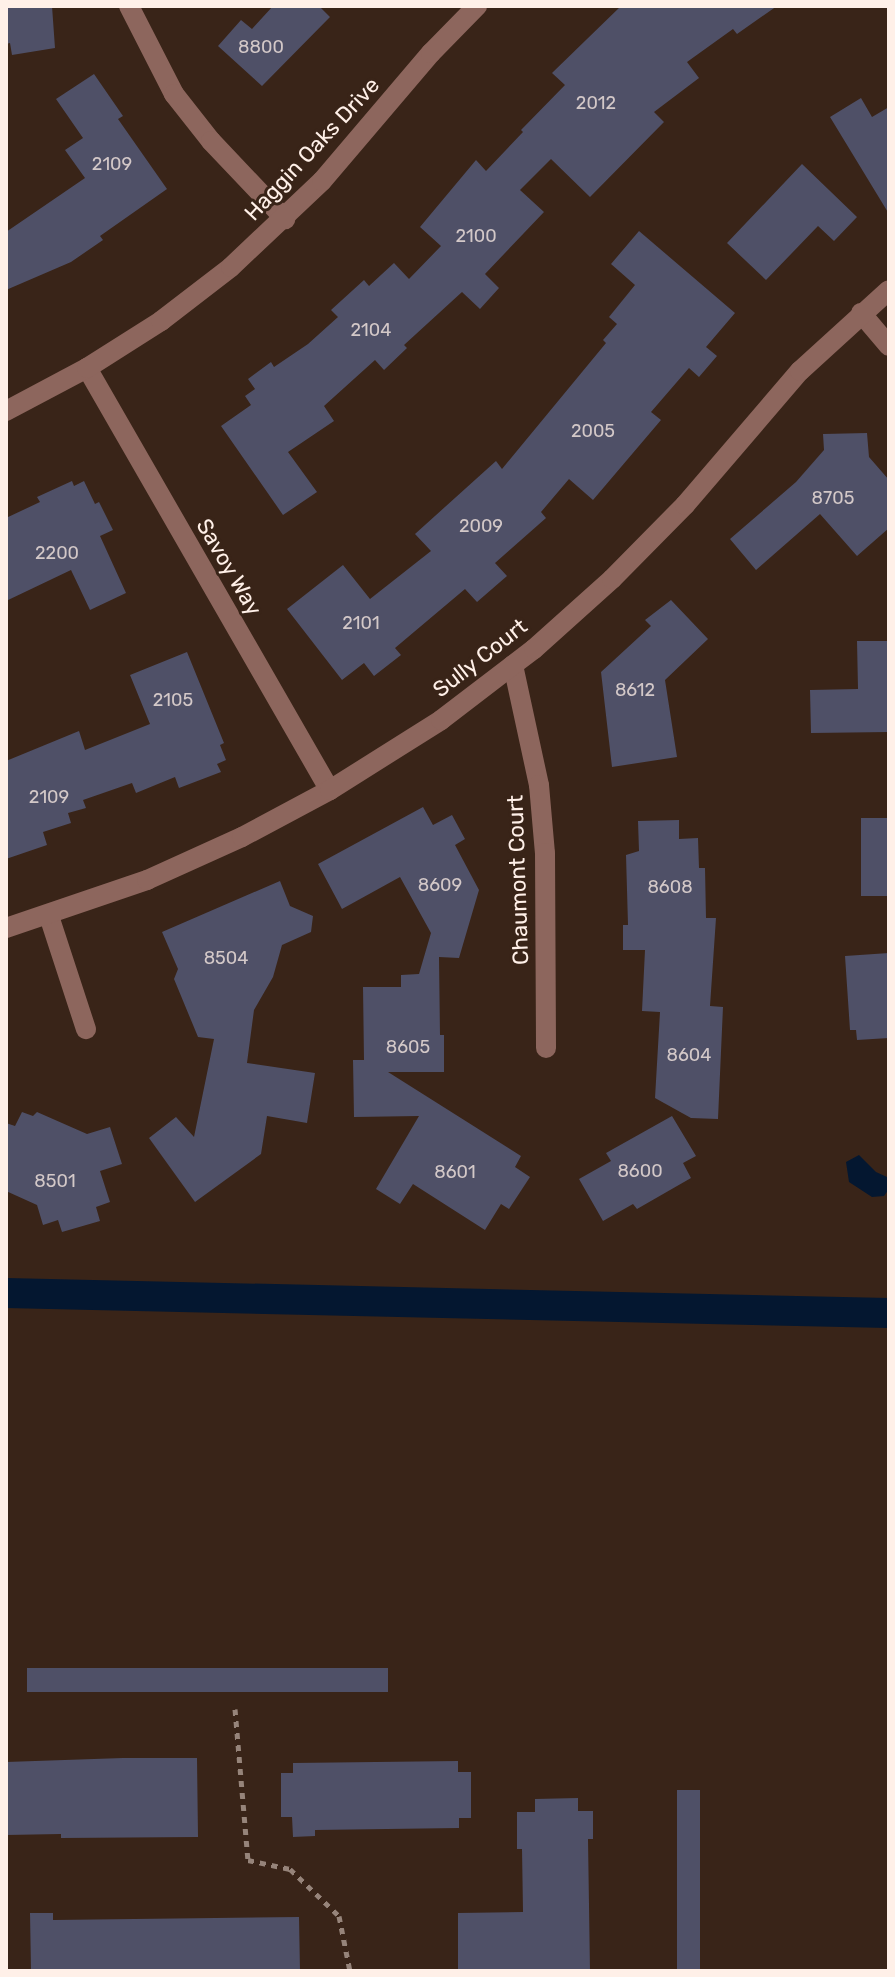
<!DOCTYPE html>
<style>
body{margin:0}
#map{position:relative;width:895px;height:1977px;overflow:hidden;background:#392418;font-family:Rubik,sans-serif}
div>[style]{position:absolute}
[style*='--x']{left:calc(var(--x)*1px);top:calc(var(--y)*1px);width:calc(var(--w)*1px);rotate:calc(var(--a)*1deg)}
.water>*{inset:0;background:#041730}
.canal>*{height:30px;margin:-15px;padding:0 15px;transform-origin:15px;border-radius:15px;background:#041730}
.building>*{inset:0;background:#4f5067;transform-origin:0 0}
.path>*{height:5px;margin-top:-2.5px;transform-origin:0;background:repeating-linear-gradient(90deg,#96847a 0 6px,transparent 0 12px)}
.minor>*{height:20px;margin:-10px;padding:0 10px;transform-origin:10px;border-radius:10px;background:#8d665d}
span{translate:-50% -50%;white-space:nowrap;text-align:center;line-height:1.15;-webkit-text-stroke:6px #392418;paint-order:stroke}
.number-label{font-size:18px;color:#d3c8c8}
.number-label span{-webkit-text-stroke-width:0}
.street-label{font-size:22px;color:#fff0e8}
.frame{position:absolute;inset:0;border:8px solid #fff0e8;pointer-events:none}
</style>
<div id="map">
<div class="water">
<div style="clip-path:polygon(859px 1155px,876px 1172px,887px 1177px,889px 1189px,884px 1196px,872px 1197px,849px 1182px,846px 1162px)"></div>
</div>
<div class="canal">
<div style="--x:6;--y:1293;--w:883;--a:1.3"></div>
</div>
<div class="building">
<div style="clip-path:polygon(6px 6px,52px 6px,55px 48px,12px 55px,10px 43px,6px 44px)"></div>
<div style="clip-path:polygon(273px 6px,319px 6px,330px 17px,262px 86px,218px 46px,241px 20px,252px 29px)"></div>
<div style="clip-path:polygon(621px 6px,777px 6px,737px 34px,733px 29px,687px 62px,699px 78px,654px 112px,664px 122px,590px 197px,551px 159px,520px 190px,544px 212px,485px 274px,499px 288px,480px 309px,462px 292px,404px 345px,407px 348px,384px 370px,375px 360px,324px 406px,334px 421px,288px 452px,317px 492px,283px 515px,221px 426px,251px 405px,245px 396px,255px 389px,248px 379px,271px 362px,274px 367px,308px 344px,338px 317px,331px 310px,364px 280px,369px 286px,394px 263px,409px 279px,441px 246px,420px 227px,476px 160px,486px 171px,523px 132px,521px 130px,565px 85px,552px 73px)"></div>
<div style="clip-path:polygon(94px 74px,123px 116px,118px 119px,167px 189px,100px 236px,103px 240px,71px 262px,6px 290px,6px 232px,85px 178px,65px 150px,83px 138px,56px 99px)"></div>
<div style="clip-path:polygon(861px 98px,872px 117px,889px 107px,889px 214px,830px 117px)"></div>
<div style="clip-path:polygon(802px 164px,857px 217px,834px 241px,818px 226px,766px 280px,727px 243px)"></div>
<div style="clip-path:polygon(639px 231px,735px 313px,706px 347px,717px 356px,699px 377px,689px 368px,651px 412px,661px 420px,593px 500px,569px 479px,541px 512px,546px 518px,495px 563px,507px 576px,477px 602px,465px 589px,395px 648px,401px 655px,374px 676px,364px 663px,342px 680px,287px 609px,343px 565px,370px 599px,431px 551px,415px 534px,496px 461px,502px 469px,606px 343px,603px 340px,617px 324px,609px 317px,635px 285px,611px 264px)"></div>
<div style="clip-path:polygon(867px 433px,869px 457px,889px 480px,889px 528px,857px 556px,820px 514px,756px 570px,730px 539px,796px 482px,824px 450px,823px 434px)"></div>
<div style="clip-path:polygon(72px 481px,74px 486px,84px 481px,95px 504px,99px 502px,113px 530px,100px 536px,126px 593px,90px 610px,71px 570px,6px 601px,6px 518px,40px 502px,37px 497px)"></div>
<div style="clip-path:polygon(671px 600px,708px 639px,665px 680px,677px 757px,612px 767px,601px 672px,651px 626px,645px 620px)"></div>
<div style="clip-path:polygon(857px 641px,889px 641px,889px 732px,811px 733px,810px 690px,858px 689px)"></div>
<div style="clip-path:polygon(187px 652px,224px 743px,220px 745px,226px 760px,217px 764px,221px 772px,179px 788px,175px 777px,136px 793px,132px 783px,83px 800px,86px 808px,68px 813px,71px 823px,43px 832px,47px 845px,6px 859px,6px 761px,79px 731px,85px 750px,150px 724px,130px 675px)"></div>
<div style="clip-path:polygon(423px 807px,433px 825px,452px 815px,465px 839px,455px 845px,479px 890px,459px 958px,439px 957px,440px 1035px,444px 1035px,444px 1072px,388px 1072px,521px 1156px,515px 1167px,530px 1177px,509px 1209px,501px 1204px,485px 1230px,413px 1184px,400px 1204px,376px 1189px,419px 1116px,354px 1117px,353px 1060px,364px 1060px,363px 987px,401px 987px,401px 975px,419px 974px,431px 933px,400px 877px,342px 909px,318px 864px)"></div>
<div style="left:861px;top:818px;width:28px;height:78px"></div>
<div style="clip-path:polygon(679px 820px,679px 839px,698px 838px,699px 868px,705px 868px,706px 918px,716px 918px,710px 1006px,723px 1007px,718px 1119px,691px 1118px,655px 1098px,660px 1012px,642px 1011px,645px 950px,623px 950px,623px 925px,628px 925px,626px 855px,639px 851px,638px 821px)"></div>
<div style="clip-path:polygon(280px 881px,290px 906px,313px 916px,311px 932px,282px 945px,273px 977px,254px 1010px,247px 1063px,315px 1073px,307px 1123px,267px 1116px,261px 1154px,195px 1202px,149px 1138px,176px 1117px,194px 1137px,214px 1039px,198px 1037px,174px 979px,178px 969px,162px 932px)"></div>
<div style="clip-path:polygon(889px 953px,889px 1038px,857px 1040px,856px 1030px,850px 1030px,845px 956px)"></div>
<div style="clip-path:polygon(22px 1112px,33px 1116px,37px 1112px,87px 1134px,110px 1127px,122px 1164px,100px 1171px,110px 1202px,96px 1207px,100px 1221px,62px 1232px,58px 1220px,43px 1225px,37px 1205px,6px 1191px,6px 1123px,15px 1126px)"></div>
<div style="clip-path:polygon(672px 1116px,696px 1156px,683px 1163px,691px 1178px,637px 1209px,633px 1204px,603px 1221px,579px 1179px,611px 1161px,606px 1153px)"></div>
<div style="left:388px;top:1668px;width:24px;height:361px;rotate:90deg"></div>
<div style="clip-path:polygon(123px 1758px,197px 1758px,198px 1837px,61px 1838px,61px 1834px,6px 1835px,6px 1762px)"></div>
<div style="clip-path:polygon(458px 1761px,458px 1772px,471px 1772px,471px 1818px,459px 1818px,459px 1828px,315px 1830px,315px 1836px,293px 1837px,292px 1817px,281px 1817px,281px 1773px,293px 1773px,293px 1763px)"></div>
<div style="left:677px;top:1790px;width:23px;height:181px"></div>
<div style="clip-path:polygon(578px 1798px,578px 1811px,593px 1811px,593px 1839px,588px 1839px,590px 1971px,458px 1971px,458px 1913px,523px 1912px,522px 1849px,517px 1849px,517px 1812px,535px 1812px,535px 1799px)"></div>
<div style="clip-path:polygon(30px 1913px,53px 1913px,53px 1920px,299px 1917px,300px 1971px,31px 1971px)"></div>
</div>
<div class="path">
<div style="--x:235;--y:1709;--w:152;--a:85.1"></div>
<div style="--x:248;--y:1860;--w:43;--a:12.1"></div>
<div style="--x:290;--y:1869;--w:68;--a:43.8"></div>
<div style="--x:339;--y:1916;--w:56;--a:78.7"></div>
</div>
<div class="minor">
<div style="--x:129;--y:6;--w:99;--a:62.9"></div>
<div style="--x:174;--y:94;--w:60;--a:51.8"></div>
<div style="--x:211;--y:141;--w:108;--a:46.5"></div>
<div style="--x:861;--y:313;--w:43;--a:49.7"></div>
<div style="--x:87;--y:368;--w:487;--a:60.1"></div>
<div style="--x:6;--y:411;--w:92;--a:-28"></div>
<div style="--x:87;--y:368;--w:88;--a:-32.4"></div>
<div style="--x:161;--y:321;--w:88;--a:-37.6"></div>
<div style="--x:231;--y:267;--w:125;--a:-43.4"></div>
<div style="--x:322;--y:181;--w:168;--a:-49.6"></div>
<div style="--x:431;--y:53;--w:66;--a:-45.6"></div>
<div style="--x:513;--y:665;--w:123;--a:77.8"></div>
<div style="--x:539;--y:785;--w:68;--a:85"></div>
<div style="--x:545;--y:853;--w:195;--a:89.7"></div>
<div style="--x:49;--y:916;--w:119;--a:71.9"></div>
<div style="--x:6;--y:928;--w:149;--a:-18.8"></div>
<div style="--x:147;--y:880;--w:104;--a:-24.4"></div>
<div style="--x:242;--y:837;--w:100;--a:-28.1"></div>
<div style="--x:330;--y:790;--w:131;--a:-32.2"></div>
<div style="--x:441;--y:720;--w:117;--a:-37.4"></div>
<div style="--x:534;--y:649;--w:105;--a:-41.9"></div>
<div style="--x:612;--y:579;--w:104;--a:-45.4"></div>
<div style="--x:685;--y:505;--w:177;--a:-49.4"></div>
<div style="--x:800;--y:371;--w:120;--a:-42.3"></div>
</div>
<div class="number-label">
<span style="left:261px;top:47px">8800</span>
<span style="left:596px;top:103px">2012</span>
<span style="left:112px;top:164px">2109</span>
<span style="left:476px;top:236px">2100</span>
<span style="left:371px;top:330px">2104</span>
<span style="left:593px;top:431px">2005</span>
<span style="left:833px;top:498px">8705</span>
<span style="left:481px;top:526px">2009</span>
<span style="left:57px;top:553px">2200</span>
<span style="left:361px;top:623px">2101</span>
<span style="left:635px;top:690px">8612</span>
<span style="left:173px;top:700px">2105</span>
<span style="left:49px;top:797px">2109</span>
<span style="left:440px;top:885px">8609</span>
<span style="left:670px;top:887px">8608</span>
<span style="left:226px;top:958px">8504</span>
<span style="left:408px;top:1047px">8605</span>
<span style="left:689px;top:1055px">8604</span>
<span style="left:640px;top:1171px">8600</span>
<span style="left:455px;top:1172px">8601</span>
<span style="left:55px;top:1181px">8501</span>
</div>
<div class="street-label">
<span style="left:312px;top:149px;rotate:-47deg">Haggin Oaks Drive</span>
<span style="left:229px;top:567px;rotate:60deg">Savoy Way</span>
<span style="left:480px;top:658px;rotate:-38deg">Sully Court</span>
<span style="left:518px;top:880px;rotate:-92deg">Chaumont Court</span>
</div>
<div class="frame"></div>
</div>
